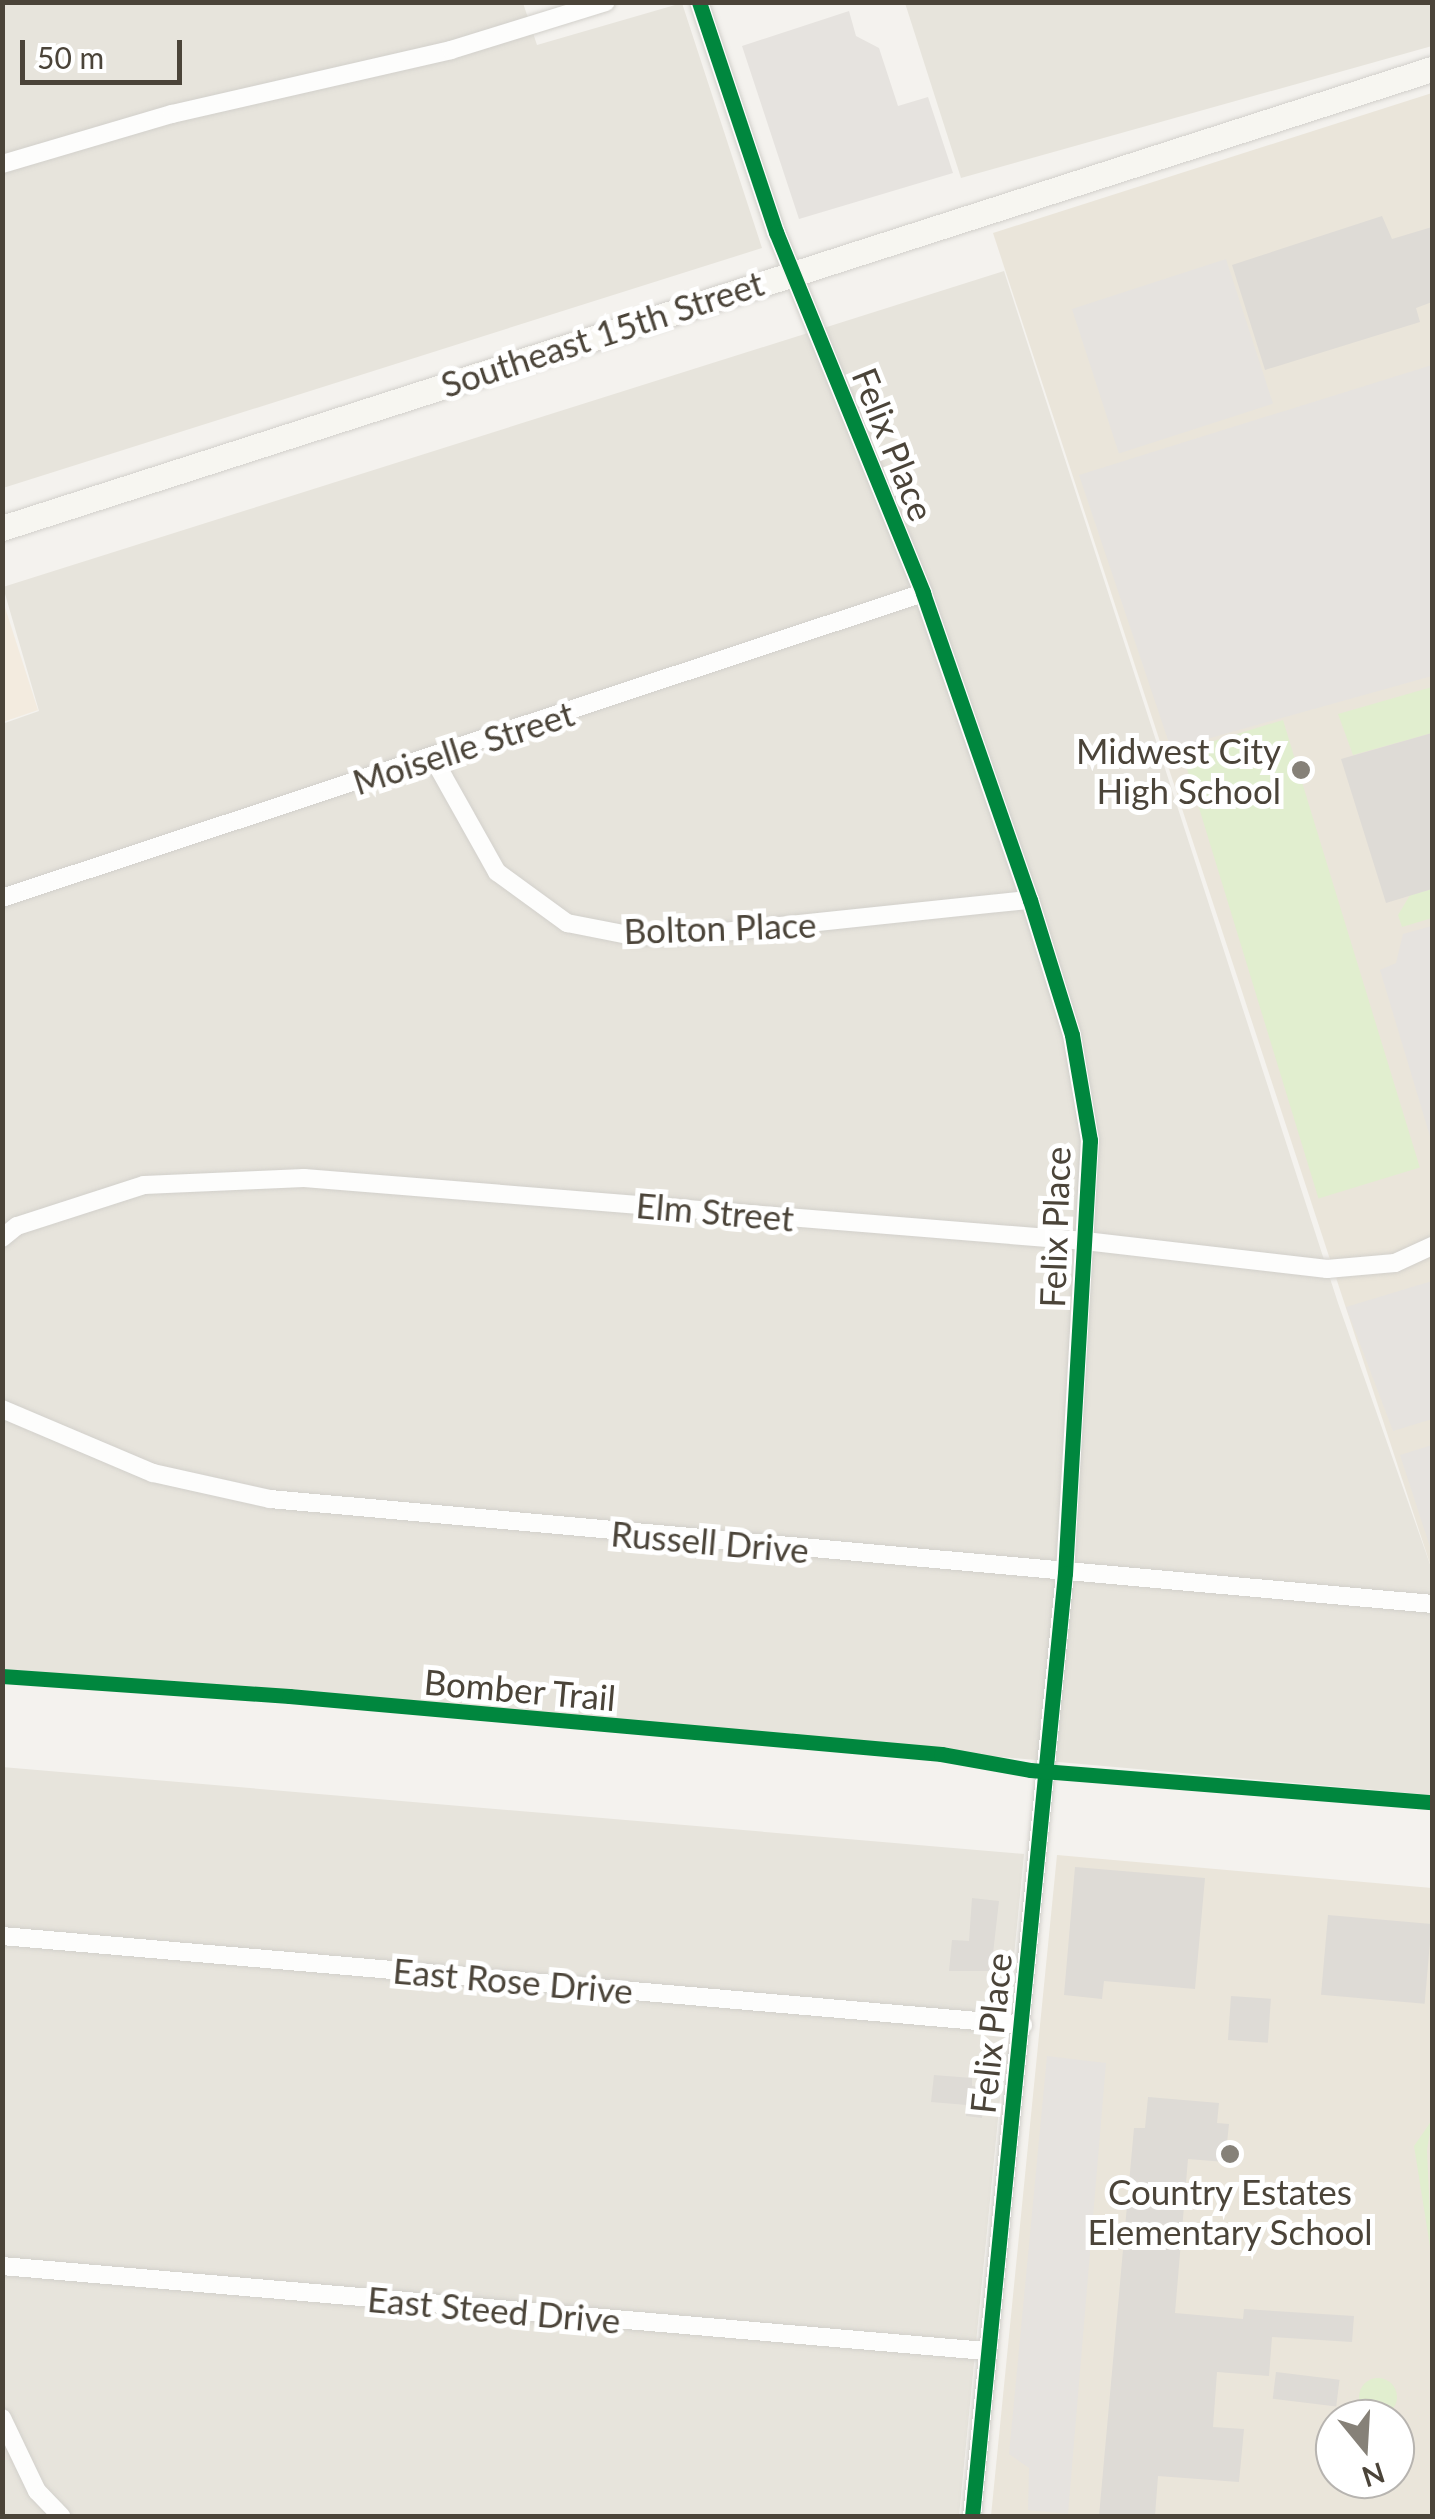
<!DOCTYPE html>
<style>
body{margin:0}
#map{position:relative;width:1435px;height:2519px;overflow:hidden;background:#f4f2ee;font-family:Lato,sans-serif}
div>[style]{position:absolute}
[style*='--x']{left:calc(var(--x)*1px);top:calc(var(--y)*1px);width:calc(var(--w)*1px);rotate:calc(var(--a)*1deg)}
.residential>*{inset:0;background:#e7e4dc}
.commercial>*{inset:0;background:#f3ebdf}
.education>*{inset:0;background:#eae5da}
.green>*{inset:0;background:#e1eecf;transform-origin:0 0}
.round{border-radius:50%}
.parking>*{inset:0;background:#e6e3df;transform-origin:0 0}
.building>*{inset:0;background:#dedbd6;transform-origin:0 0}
.roads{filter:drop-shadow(0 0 2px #d2d0cb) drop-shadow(0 0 2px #d2d0cb)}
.street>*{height:18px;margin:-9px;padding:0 9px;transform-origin:9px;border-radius:9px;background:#fdfdfc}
.secondary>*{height:25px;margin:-12.5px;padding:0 12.5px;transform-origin:12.5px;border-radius:12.5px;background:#f7f6f1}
.cycleway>*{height:15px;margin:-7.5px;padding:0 7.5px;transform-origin:7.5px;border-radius:7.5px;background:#00873e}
.dots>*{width:28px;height:28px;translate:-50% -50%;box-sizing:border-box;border:5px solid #fff;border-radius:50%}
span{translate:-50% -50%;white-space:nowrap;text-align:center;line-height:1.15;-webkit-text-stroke:10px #fff;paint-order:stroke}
.street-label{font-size:35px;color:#4b4439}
.poi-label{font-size:35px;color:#4b4439}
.right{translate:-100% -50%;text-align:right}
.frame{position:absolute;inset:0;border:5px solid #4b4439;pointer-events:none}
.north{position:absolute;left:1315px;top:2399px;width:100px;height:100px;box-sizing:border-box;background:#fff;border:2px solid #b7b4b0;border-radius:50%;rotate:162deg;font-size:28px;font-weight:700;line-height:40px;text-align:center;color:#4b4439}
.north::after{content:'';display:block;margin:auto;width:35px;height:45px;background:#868178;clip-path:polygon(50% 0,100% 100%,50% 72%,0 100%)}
.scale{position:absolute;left:20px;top:40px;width:162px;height:45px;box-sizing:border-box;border:5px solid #4b4439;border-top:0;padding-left:12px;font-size:30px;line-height:35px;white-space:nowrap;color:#4b4439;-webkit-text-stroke:8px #fff;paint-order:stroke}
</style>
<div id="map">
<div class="residential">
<div style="clip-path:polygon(3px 3px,523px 3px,537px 45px,682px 3px,762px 248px,3px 488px)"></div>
<div style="clip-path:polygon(905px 3px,1432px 3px,1432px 46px,961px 178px)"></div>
<div style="clip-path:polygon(1004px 271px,1338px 1303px,1432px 1570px,1432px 1795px,3px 1669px,2px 724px,39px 711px,3px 587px)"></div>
<div style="clip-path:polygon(2px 1767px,1024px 1854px,959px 2516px,3px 2516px)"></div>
</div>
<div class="commercial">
<div style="clip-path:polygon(2px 598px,38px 710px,3px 722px,2px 722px)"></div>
</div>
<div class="education">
<div style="clip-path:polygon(1432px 93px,1432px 1570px,993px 233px)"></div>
<div style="clip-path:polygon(evenodd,1057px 1855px,1432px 1888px,1432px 2516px,991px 2516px,1057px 1855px,1335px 2419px,1395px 2419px,1395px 2479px,1335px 2479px,1335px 2419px)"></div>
</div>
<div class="green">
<div style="clip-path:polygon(1432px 687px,1432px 733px,1353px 755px,1338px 714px)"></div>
<div style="left:1283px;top:720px;width:468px;height:106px;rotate:73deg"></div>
<div style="clip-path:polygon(1432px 889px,1432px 918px,1402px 927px,1398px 915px,1410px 895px)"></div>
<div style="clip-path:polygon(1432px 2120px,1427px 2150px,1432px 2259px,1414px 2146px)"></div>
<div class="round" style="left:1359px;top:2378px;width:38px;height:38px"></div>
</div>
<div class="parking">
<div style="clip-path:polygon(849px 11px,856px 36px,879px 48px,898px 106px,928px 97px,953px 173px,799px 219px,742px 46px)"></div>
<div style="left:1226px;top:259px;width:152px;height:162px;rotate:72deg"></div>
<div style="clip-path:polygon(1432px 365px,1432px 676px,1171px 749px,1079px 475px)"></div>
<div style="clip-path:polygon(1432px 926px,1432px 1143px,1380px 970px,1396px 963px,1403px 934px)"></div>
<div style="clip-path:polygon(1432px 1281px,1432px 1419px,1393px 1431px,1346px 1307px)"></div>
<div style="clip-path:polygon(1432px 1445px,1432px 1553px,1400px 1455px)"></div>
<div style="clip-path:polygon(1047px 2056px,1106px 2063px,1068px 2514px,1028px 2510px,1029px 2468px,1009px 2454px)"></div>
</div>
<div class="building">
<div style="clip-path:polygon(1382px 216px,1392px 239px,1432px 227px,1432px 302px,1416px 308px,1420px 322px,1265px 370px,1232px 265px)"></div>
<div style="clip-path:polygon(1432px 733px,1432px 889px,1386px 903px,1341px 759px)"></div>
<div style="clip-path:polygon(1075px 1867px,1205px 1878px,1195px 1989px,1104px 1981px,1102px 1999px,1064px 1995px)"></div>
<div style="clip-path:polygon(972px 1898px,999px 1901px,991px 1971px,949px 1971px,952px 1940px,969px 1941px)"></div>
<div style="left:1328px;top:1915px;width:104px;height:80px;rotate:5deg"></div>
<div style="left:1231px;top:1996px;width:40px;height:44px;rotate:4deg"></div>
<div style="clip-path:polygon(934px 2075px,972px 2078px,972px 2086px,985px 2087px,982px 2118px,966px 2116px,967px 2105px,931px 2102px)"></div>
<div style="clip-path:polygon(1148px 2097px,1219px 2103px,1217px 2123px,1229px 2124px,1225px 2162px,1188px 2159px,1175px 2313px,1243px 2319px,1244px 2309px,1354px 2316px,1352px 2342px,1272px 2337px,1269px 2376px,1217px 2372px,1213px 2427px,1244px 2429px,1239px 2482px,1158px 2476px,1155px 2516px,1099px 2516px,1134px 2128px,1145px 2128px)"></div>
<div style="left:1276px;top:2372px;width:64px;height:27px;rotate:7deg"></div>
</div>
<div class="roads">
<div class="street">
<div style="--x:699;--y:2;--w:243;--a:71.5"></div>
<div style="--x:776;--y:232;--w:390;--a:67.8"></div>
<div style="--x:923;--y:593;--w:325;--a:70.8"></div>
<div style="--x:1030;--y:900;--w:141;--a:72.7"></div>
<div style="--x:1072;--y:1035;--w:107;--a:80.3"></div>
<div style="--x:1090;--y:1140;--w:434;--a:93.3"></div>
<div style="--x:1065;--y:1573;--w:948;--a:95.63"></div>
<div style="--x:2;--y:164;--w:177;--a:-16.4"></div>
<div style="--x:172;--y:114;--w:286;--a:-12.9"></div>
<div style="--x:451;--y:50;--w:162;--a:-17.2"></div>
<div style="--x:433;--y:758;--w:131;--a:60.7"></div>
<div style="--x:497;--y:872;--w:87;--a:36.1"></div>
<div style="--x:567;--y:923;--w:67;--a:11.1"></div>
<div style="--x:633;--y:936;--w:71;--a:-1.6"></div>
<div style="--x:704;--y:934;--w:328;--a:-6"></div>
<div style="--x:2;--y:898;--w:970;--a:-18.32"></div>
<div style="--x:2;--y:1238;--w:19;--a:-39"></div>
<div style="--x:17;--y:1226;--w:133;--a:-17.9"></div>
<div style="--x:144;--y:1185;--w:160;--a:-2.5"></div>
<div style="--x:304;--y:1178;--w:784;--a:4.61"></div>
<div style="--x:1085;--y:1241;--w:244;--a:6.6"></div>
<div style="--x:1327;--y:1269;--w:68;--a:-5"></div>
<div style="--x:1395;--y:1263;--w:41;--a:-24.7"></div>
<div style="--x:2;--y:1409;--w:164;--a:23"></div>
<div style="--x:153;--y:1473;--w:120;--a:12.5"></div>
<div style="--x:270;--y:1499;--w:1167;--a:5.16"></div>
<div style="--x:2;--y:1936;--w:1025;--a:4.98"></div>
<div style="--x:2;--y:2266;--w:988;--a:4.94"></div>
<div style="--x:2;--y:2418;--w:81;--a:64.4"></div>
<div style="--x:37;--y:2491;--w:35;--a:46"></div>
</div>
<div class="secondary">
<div style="--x:2;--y:528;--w:1502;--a:-17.8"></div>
</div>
</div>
<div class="cycleway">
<div style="--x:699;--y:2;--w:243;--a:71.5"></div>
<div style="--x:776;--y:232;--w:390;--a:67.8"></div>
<div style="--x:923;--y:593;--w:325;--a:70.8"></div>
<div style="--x:1030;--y:900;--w:141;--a:72.7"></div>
<div style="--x:1072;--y:1035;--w:107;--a:80.3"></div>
<div style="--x:1090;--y:1140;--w:434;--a:93.3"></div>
<div style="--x:1065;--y:1573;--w:948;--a:95.63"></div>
<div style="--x:2;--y:1676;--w:288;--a:4"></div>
<div style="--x:289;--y:1696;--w:655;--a:5.08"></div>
<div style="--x:941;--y:1754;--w:90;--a:10.2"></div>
<div style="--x:1030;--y:1770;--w:403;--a:4.6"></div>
</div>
<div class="dots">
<div style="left:1301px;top:770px;background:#868178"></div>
<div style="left:1230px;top:2154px;background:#868178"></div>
</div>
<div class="street-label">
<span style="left:602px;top:333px;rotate:-18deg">Southeast 15th Street</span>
<span style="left:894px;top:444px;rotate:68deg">Felix Place</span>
<span style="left:463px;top:747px;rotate:-18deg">Moiselle Street</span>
<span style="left:720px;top:927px;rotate:-2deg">Bolton Place</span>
<span style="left:715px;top:1211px;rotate:5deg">Elm Street</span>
<span style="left:1054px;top:1227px;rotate:-88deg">Felix Place</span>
<span style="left:710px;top:1541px;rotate:5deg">Russell Drive</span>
<span style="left:520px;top:1689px;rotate:5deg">Bomber Trail</span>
<span style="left:513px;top:1980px;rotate:5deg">East Rose Drive</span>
<span style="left:990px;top:2033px;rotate:-84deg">Felix Place</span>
<span style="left:494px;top:2309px;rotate:5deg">East Steed Drive</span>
</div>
<div class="poi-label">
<span class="right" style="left:1281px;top:770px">Midwest City<br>High School</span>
<span style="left:1230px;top:2211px">Country Estates<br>Elementary School</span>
</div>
<div class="frame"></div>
<div class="north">N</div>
<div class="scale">50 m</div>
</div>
